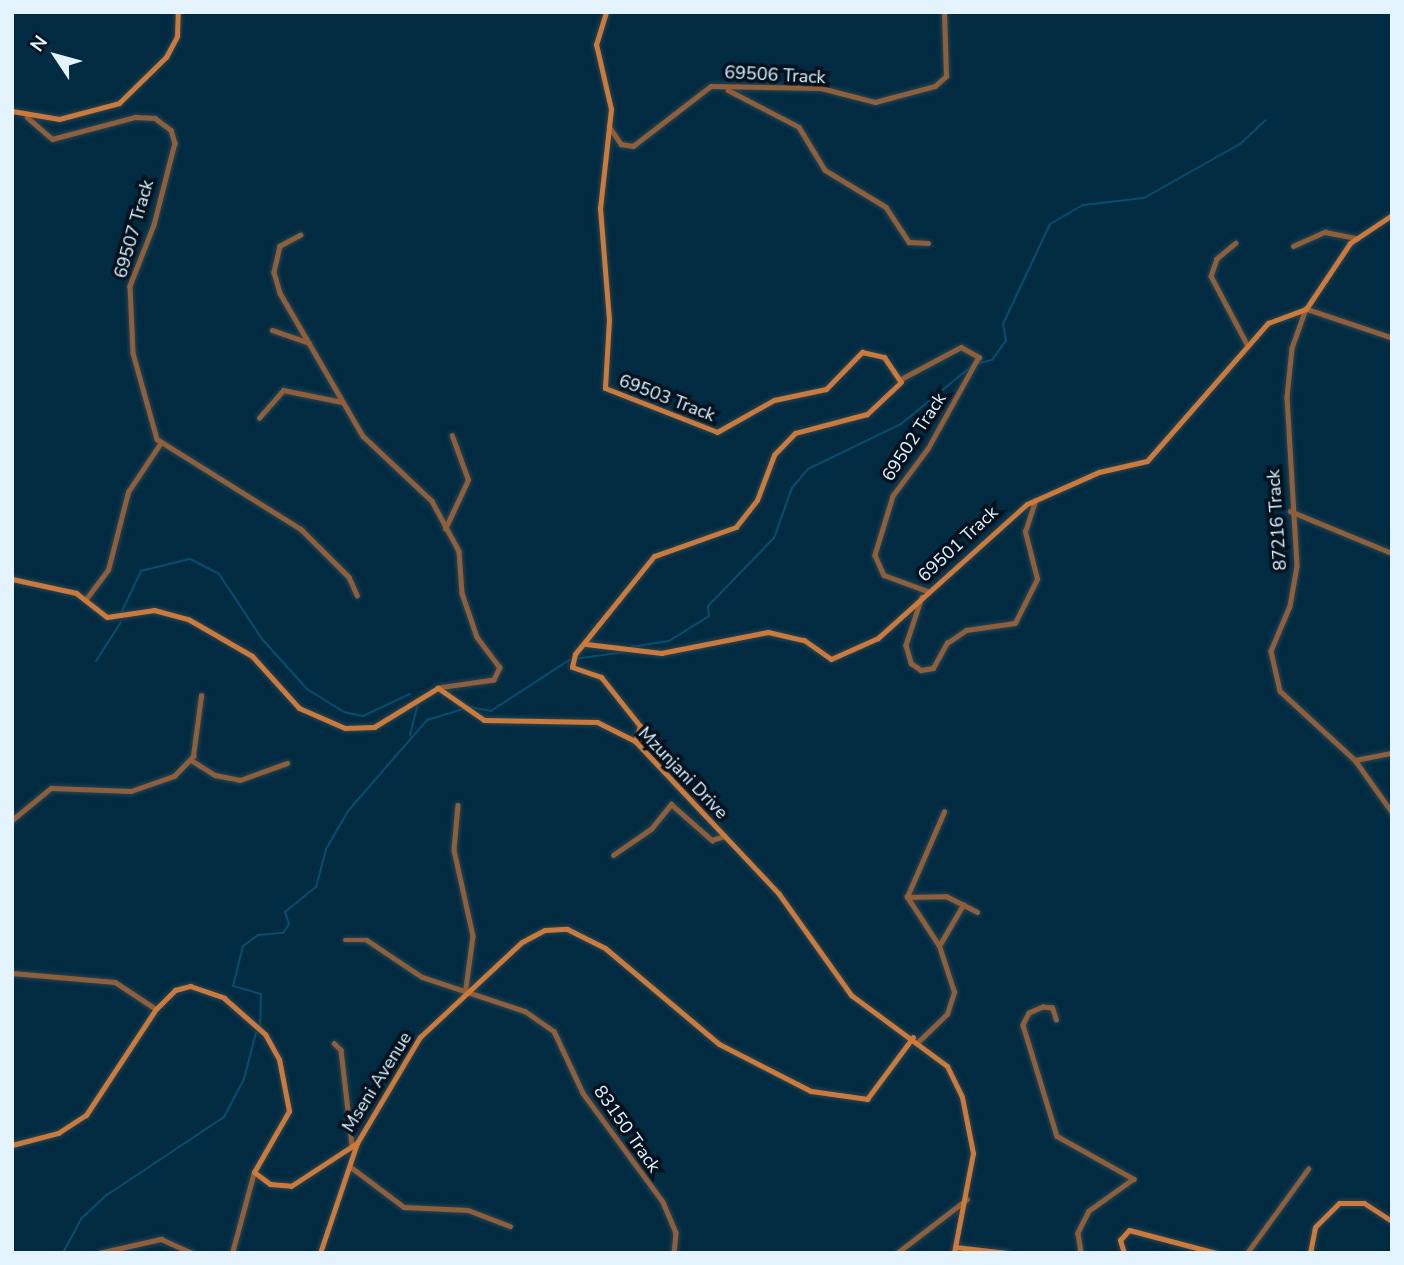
<!DOCTYPE html>
<style>
body{margin:0}
#map{position:relative;width:1404px;height:1265px;overflow:hidden;background:#002b40;font-family:"Nunito Sans",sans-serif}
div>[style]{position:absolute}
[style*='--x']{left:calc(var(--x)*1px);top:calc(var(--y)*1px);width:calc(var(--w)*1px);rotate:calc(var(--a)*1deg)}
.stream>*{height:2px;margin:-1px;padding:0 1px;transform-origin:1px;border-radius:1px;background:#044f70}
.roads{filter:drop-shadow(0 0 2px #20475b) drop-shadow(0 0 2px #20475b)}
.street>*{height:4.5px;margin:-2.25px;padding:0 2.25px;transform-origin:2.25px;border-radius:2.25px;background:#935d35}
.secondary>*{height:5px;margin:-2.5px;padding:0 2.5px;transform-origin:2.5px;border-radius:2.5px;background:#d17934}
span{translate:-50% -50%;white-space:nowrap;text-align:center;line-height:1.15;-webkit-text-stroke:7px #00121e;paint-order:stroke}
.street-label{font-size:18px;color:#e4f4ff}
.frame{position:absolute;inset:0;border:14px solid #e4f4ff;pointer-events:none}
.north{position:absolute;left:21px;top:21px;width:70px;height:70px;-webkit-text-stroke:5px #00121e;paint-order:stroke;rotate:306deg;font-size:19px;font-weight:700;line-height:28px;text-align:center;color:#e4f4ff}
.north::after{content:'';display:block;margin:auto;width:24px;height:32px;background:#e4f4ff;clip-path:polygon(50% 0,100% 100%,50% 72%,0 100%)}
</style>
<div id="map">
<div class="stream">
<div style="--x:979;--y:363;--w:13;--a:-13"></div>
<div style="--x:992;--y:360;--w:24;--a:-54"></div>
<div style="--x:1006;--y:341;--w:17;--a:-100"></div>
<div style="--x:1003;--y:324;--w:110;--a:-64.8"></div>
<div style="--x:1050;--y:224;--w:38;--a:-30"></div>
<div style="--x:1083;--y:205;--w:61;--a:-6.5"></div>
<div style="--x:1144;--y:198;--w:110;--a:-29.4"></div>
<div style="--x:1240;--y:144;--w:35;--a:-43"></div>
<div style="--x:121;--y:613;--w:47;--a:-64.5"></div>
<div style="--x:141;--y:571;--w:50;--a:-13.8"></div>
<div style="--x:190;--y:559;--w:33;--a:27"></div>
<div style="--x:219;--y:574;--w:78;--a:56.5"></div>
<div style="--x:262;--y:639;--w:67;--a:48"></div>
<div style="--x:307;--y:689;--w:44;--a:31.9"></div>
<div style="--x:344;--y:712;--w:19;--a:12"></div>
<div style="--x:363;--y:716;--w:52;--a:-25.1"></div>
<div style="--x:631;--y:647;--w:38;--a:-9"></div>
<div style="--x:669;--y:641;--w:47;--a:-32"></div>
<div style="--x:709;--y:616;--w:10;--a:-96"></div>
<div style="--x:708;--y:606;--w:95;--a:-45.9"></div>
<div style="--x:774;--y:538;--w:53;--a:-70.2"></div>
<div style="--x:792;--y:488;--w:25;--a:-50"></div>
<div style="--x:808;--y:469;--w:103;--a:-25.8"></div>
<div style="--x:901;--y:424;--w:93;--a:-39.3"></div>
<div style="--x:574;--y:659;--w:51;--a:-7.8"></div>
<div style="--x:96;--y:661;--w:46;--a:-57.3"></div>
<div style="--x:470;--y:707;--w:21;--a:11"></div>
<div style="--x:491;--y:711;--w:93;--a:-33.2"></div>
<div style="--x:410;--y:735;--w:33;--a:-76"></div>
<div style="--x:260;--y:1026;--w:32;--a:-88"></div>
<div style="--x:261;--y:994;--w:29;--a:-164"></div>
<div style="--x:233;--y:986;--w:41;--a:-76"></div>
<div style="--x:243;--y:946;--w:19;--a:-36"></div>
<div style="--x:258;--y:935;--w:25;--a:-5"></div>
<div style="--x:283;--y:933;--w:11;--a:-56"></div>
<div style="--x:289;--y:924;--w:13;--a:-108"></div>
<div style="--x:285;--y:912;--w:40;--a:-39"></div>
<div style="--x:316;--y:887;--w:39;--a:-75"></div>
<div style="--x:326;--y:849;--w:44;--a:-59.9"></div>
<div style="--x:348;--y:811;--w:121;--a:-49"></div>
<div style="--x:427;--y:720;--w:37;--a:-17"></div>
<div style="--x:63;--y:1253;--w:40;--a:-62"></div>
<div style="--x:82;--y:1218;--w:34;--a:-43"></div>
<div style="--x:107;--y:1195;--w:141;--a:-33.7"></div>
<div style="--x:224;--y:1117;--w:43;--a:-62.2"></div>
<div style="--x:244;--y:1079;--w:48;--a:-75.4"></div>
</div>
<div class="roads">
<div class="street">
<div style="--x:728;--y:90;--w:80;--a:27.5"></div>
<div style="--x:799;--y:127;--w:50;--a:58.8"></div>
<div style="--x:825;--y:170;--w:71;--a:31.2"></div>
<div style="--x:886;--y:207;--w:42;--a:56.7"></div>
<div style="--x:909;--y:242;--w:19;--a:3"></div>
<div style="--x:27;--y:117;--w:33;--a:41"></div>
<div style="--x:52;--y:139;--w:86;--a:-14.8"></div>
<div style="--x:135;--y:117;--w:20;--a:3"></div>
<div style="--x:155;--y:118;--w:20;--a:37"></div>
<div style="--x:171;--y:130;--w:14;--a:73"></div>
<div style="--x:175;--y:143;--w:85;--a:104.4"></div>
<div style="--x:154;--y:225;--w:66;--a:111.5"></div>
<div style="--x:130;--y:286;--w:67;--a:87.4"></div>
<div style="--x:133;--y:353;--w:89;--a:74.4"></div>
<div style="--x:157;--y:439;--w:170;--a:32"></div>
<div style="--x:301;--y:529;--w:68;--a:45"></div>
<div style="--x:349;--y:577;--w:20;--a:66"></div>
<div style="--x:609;--y:126;--w:22;--a:56"></div>
<div style="--x:621;--y:144;--w:12;--a:9"></div>
<div style="--x:633;--y:146;--w:98;--a:-37.6"></div>
<div style="--x:711;--y:86;--w:110;--a:1"></div>
<div style="--x:821;--y:88;--w:56;--a:14.5"></div>
<div style="--x:875;--y:102;--w:62;--a:-14.9"></div>
<div style="--x:935;--y:86;--w:15;--a:-42"></div>
<div style="--x:946;--y:76;--w:64;--a:-91.8"></div>
<div style="--x:301;--y:235;--w:24;--a:152"></div>
<div style="--x:280;--y:246;--w:27;--a:103"></div>
<div style="--x:274;--y:272;--w:22;--a:74"></div>
<div style="--x:280;--y:293;--w:165;--a:59.9"></div>
<div style="--x:363;--y:436;--w:95;--a:43.3"></div>
<div style="--x:432;--y:501;--w:57;--a:61.6"></div>
<div style="--x:459;--y:551;--w:42;--a:85.9"></div>
<div style="--x:462;--y:593;--w:46;--a:71.2"></div>
<div style="--x:477;--y:637;--w:38;--a:53"></div>
<div style="--x:500;--y:667;--w:14;--a:115"></div>
<div style="--x:494;--y:680;--w:57;--a:171.9"></div>
<div style="--x:1236;--y:243;--w:25;--a:140"></div>
<div style="--x:1217;--y:259;--w:18;--a:109"></div>
<div style="--x:1211;--y:276;--w:79;--a:62.1"></div>
<div style="--x:1293;--y:246;--w:35;--a:-24"></div>
<div style="--x:1325;--y:232;--w:33;--a:11"></div>
<div style="--x:272;--y:330;--w:39;--a:19"></div>
<div style="--x:1392;--y:338;--w:91;--a:-161.4"></div>
<div style="--x:1306;--y:309;--w:41;--a:109.7"></div>
<div style="--x:1292;--y:348;--w:49;--a:95.8"></div>
<div style="--x:1287;--y:397;--w:169;--a:86.6"></div>
<div style="--x:1297;--y:566;--w:41;--a:99.9"></div>
<div style="--x:1290;--y:606;--w:49;--a:112.9"></div>
<div style="--x:1271;--y:651;--w:41;--a:77.3"></div>
<div style="--x:1280;--y:691;--w:102;--a:42.6"></div>
<div style="--x:1355;--y:760;--w:64;--a:54.6"></div>
<div style="--x:901;--y:379;--w:68;--a:-28.1"></div>
<div style="--x:961;--y:347;--w:21;--a:29"></div>
<div style="--x:979;--y:357;--w:105;--a:119"></div>
<div style="--x:928;--y:449;--w:59;--a:126.7"></div>
<div style="--x:893;--y:496;--w:62;--a:107"></div>
<div style="--x:875;--y:555;--w:22;--a:66"></div>
<div style="--x:884;--y:575;--w:46;--a:20.4"></div>
<div style="--x:259;--y:418;--w:37;--a:-49"></div>
<div style="--x:283;--y:390;--w:60;--a:11.5"></div>
<div style="--x:1290;--y:511;--w:110;--a:22.4"></div>
<div style="--x:445;--y:529;--w:54;--a:-64.9"></div>
<div style="--x:468;--y:480;--w:47;--a:-110"></div>
<div style="--x:922;--y:597;--w:51;--a:108.4"></div>
<div style="--x:906;--y:645;--w:19;--a:74"></div>
<div style="--x:911;--y:663;--w:12;--a:35"></div>
<div style="--x:921;--y:670;--w:12;--a:-9"></div>
<div style="--x:933;--y:668;--w:29;--a:-61"></div>
<div style="--x:947;--y:643;--w:23;--a:-34"></div>
<div style="--x:966;--y:630;--w:49;--a:-8.1"></div>
<div style="--x:1015;--y:623;--w:49;--a:-63.4"></div>
<div style="--x:1037;--y:579;--w:49;--a:-104.3"></div>
<div style="--x:1025;--y:532;--w:33;--a:-72"></div>
<div style="--x:86;--y:599;--w:36;--a:-53"></div>
<div style="--x:108;--y:570;--w:81;--a:-75.6"></div>
<div style="--x:128;--y:492;--w:58;--a:-56.3"></div>
<div style="--x:191;--y:760;--w:28;--a:32"></div>
<div style="--x:215;--y:775;--w:25;--a:11"></div>
<div style="--x:240;--y:780;--w:50;--a:-19.9"></div>
<div style="--x:1355;--y:760;--w:38;--a:-11"></div>
<div style="--x:458;--y:805;--w:45;--a:95.1"></div>
<div style="--x:454;--y:850;--w:88;--a:77.5"></div>
<div style="--x:473;--y:936;--w:52;--a:97.7"></div>
<div style="--x:12;--y:820;--w:50;--a:-39.4"></div>
<div style="--x:51;--y:788;--w:80;--a:2.1"></div>
<div style="--x:131;--y:791;--w:46;--a:-19.2"></div>
<div style="--x:174;--y:776;--w:28;--a:-46"></div>
<div style="--x:193;--y:756;--w:61;--a:-82.4"></div>
<div style="--x:613;--y:855;--w:46;--a:-34.4"></div>
<div style="--x:651;--y:829;--w:32;--a:-51"></div>
<div style="--x:671;--y:804;--w:55;--a:41.3"></div>
<div style="--x:712;--y:840;--w:13;--a:-18"></div>
<div style="--x:907;--y:897;--w:39;--a:-1"></div>
<div style="--x:946;--y:896;--w:35;--a:27"></div>
<div style="--x:345;--y:940;--w:22;--a:0"></div>
<div style="--x:367;--y:940;--w:66;--a:33.9"></div>
<div style="--x:422;--y:977;--w:108;--a:18.3"></div>
<div style="--x:525;--y:1011;--w:35;--a:35"></div>
<div style="--x:554;--y:1031;--w:68;--a:64.9"></div>
<div style="--x:583;--y:1093;--w:135;--a:53.7"></div>
<div style="--x:663;--y:1202;--w:33;--a:67"></div>
<div style="--x:676;--y:1232;--w:21;--a:95"></div>
<div style="--x:939;--y:946;--w:48;--a:-59.7"></div>
<div style="--x:12;--y:973;--w:103;--a:5"></div>
<div style="--x:115;--y:982;--w:49;--a:33.4"></div>
<div style="--x:1056;--y:1020;--w:13;--a:-108"></div>
<div style="--x:1052;--y:1008;--w:9;--a:-174"></div>
<div style="--x:1043;--y:1007;--w:15;--a:157"></div>
<div style="--x:1029;--y:1013;--w:13;--a:117"></div>
<div style="--x:1023;--y:1025;--w:116;--a:73"></div>
<div style="--x:1057;--y:1136;--w:88;--a:29.2"></div>
<div style="--x:1134;--y:1179;--w:55;--a:144.6"></div>
<div style="--x:1089;--y:1211;--w:25;--a:117"></div>
<div style="--x:1078;--y:1233;--w:20;--a:81"></div>
<div style="--x:919;--y:1041;--w:39;--a:-44"></div>
<div style="--x:947;--y:1014;--w:23;--a:-72"></div>
<div style="--x:954;--y:992;--w:48;--a:-108.1"></div>
<div style="--x:939;--y:946;--w:59;--a:-123.1"></div>
<div style="--x:907;--y:897;--w:93;--a:-66.5"></div>
<div style="--x:334;--y:1043;--w:10;--a:45"></div>
<div style="--x:341;--y:1050;--w:96;--a:83.4"></div>
<div style="--x:351;--y:1167;--w:66;--a:37"></div>
<div style="--x:404;--y:1207;--w:64;--a:2.7"></div>
<div style="--x:468;--y:1210;--w:45;--a:20.9"></div>
<div style="--x:99;--y:1253;--w:64;--a:-12.7"></div>
<div style="--x:161;--y:1239;--w:35;--a:24"></div>
<div style="--x:232;--y:1253;--w:84;--a:-74.8"></div>
<div style="--x:897;--y:1253;--w:88;--a:-37.6"></div>
<div style="--x:1247;--y:1253;--w:104;--a:-54"></div>
</div>
<div class="secondary">
<div style="--x:606;--y:12;--w:34;--a:107"></div>
<div style="--x:596;--y:44;--w:67;--a:77"></div>
<div style="--x:611;--y:109;--w:100;--a:96.3"></div>
<div style="--x:600;--y:208;--w:112;--a:85.4"></div>
<div style="--x:609;--y:320;--w:68;--a:93.4"></div>
<div style="--x:605;--y:388;--w:120;--a:21.4"></div>
<div style="--x:717;--y:432;--w:65;--a:-29.3"></div>
<div style="--x:774;--y:400;--w:53;--a:-11.9"></div>
<div style="--x:826;--y:389;--w:52;--a:-45.8"></div>
<div style="--x:862;--y:352;--w:23;--a:13"></div>
<div style="--x:884;--y:357;--w:30;--a:56"></div>
<div style="--x:901;--y:382;--w:47;--a:136.7"></div>
<div style="--x:867;--y:414;--w:74;--a:165.2"></div>
<div style="--x:795;--y:433;--w:30;--a:134"></div>
<div style="--x:774;--y:455;--w:48;--a:110.7"></div>
<div style="--x:757;--y:500;--w:34;--a:128"></div>
<div style="--x:736;--y:527;--w:87;--a:160.5"></div>
<div style="--x:654;--y:556;--w:126;--a:128.9"></div>
<div style="--x:575;--y:654;--w:13;--a:103"></div>
<div style="--x:572;--y:667;--w:31;--a:19"></div>
<div style="--x:601;--y:677;--w:63;--a:51.5"></div>
<div style="--x:640;--y:726;--w:16;--a:108"></div>
<div style="--x:12;--y:111;--w:48;--a:9.7"></div>
<div style="--x:59;--y:119;--w:62;--a:-14.9"></div>
<div style="--x:119;--y:103;--w:66;--a:-44.4"></div>
<div style="--x:166;--y:57;--w:24;--a:-62"></div>
<div style="--x:177;--y:36;--w:24;--a:-88"></div>
<div style="--x:12;--y:579;--w:66;--a:12.3"></div>
<div style="--x:76;--y:593;--w:39;--a:38"></div>
<div style="--x:107;--y:617;--w:48;--a:-8.5"></div>
<div style="--x:154;--y:610;--w:35;--a:15"></div>
<div style="--x:188;--y:619;--w:74;--a:30"></div>
<div style="--x:252;--y:656;--w:70;--a:47.9"></div>
<div style="--x:299;--y:708;--w:50;--a:23.5"></div>
<div style="--x:345;--y:728;--w:29;--a:-2"></div>
<div style="--x:374;--y:727;--w:75;--a:-31.4"></div>
<div style="--x:438;--y:688;--w:56;--a:34.8"></div>
<div style="--x:484;--y:720;--w:113;--a:1"></div>
<div style="--x:597;--y:722;--w:42;--a:26.6"></div>
<div style="--x:635;--y:741;--w:210;--a:46.7"></div>
<div style="--x:779;--y:894;--w:124;--a:54.5"></div>
<div style="--x:851;--y:995;--w:119;--a:36.5"></div>
<div style="--x:947;--y:1066;--w:34;--a:64"></div>
<div style="--x:962;--y:1097;--w:57;--a:78.9"></div>
<div style="--x:973;--y:1153;--w:102;--a:100.8"></div>
<div style="--x:586;--y:644;--w:76;--a:6.8"></div>
<div style="--x:661;--y:653;--w:109;--a:-11.1"></div>
<div style="--x:768;--y:632;--w:37;--a:13"></div>
<div style="--x:804;--y:640;--w:33;--a:35"></div>
<div style="--x:831;--y:659;--w:51;--a:-24.1"></div>
<div style="--x:878;--y:638;--w:200;--a:-42"></div>
<div style="--x:1027;--y:504;--w:79;--a:-24"></div>
<div style="--x:1099;--y:472;--w:49;--a:-12.9"></div>
<div style="--x:1147;--y:461;--w:184;--a:-48.8"></div>
<div style="--x:1268;--y:323;--w:40;--a:-20.2"></div>
<div style="--x:1306;--y:309;--w:79;--a:-56.3"></div>
<div style="--x:1350;--y:243;--w:50;--a:-33.7"></div>
<div style="--x:12;--y:1145;--w:48;--a:-14.6"></div>
<div style="--x:58;--y:1133;--w:33;--a:-33"></div>
<div style="--x:86;--y:1115;--w:127;--a:-56.6"></div>
<div style="--x:156;--y:1009;--w:27;--a:-45"></div>
<div style="--x:175;--y:990;--w:16;--a:-15"></div>
<div style="--x:190;--y:986;--w:36;--a:19"></div>
<div style="--x:224;--y:998;--w:55;--a:41.3"></div>
<div style="--x:265;--y:1034;--w:29;--a:61"></div>
<div style="--x:279;--y:1059;--w:53;--a:79.1"></div>
<div style="--x:289;--y:1111;--w:70;--a:119.8"></div>
<div style="--x:254;--y:1172;--w:20;--a:37"></div>
<div style="--x:270;--y:1184;--w:21;--a:5"></div>
<div style="--x:291;--y:1186;--w:79;--a:-33.1"></div>
<div style="--x:955;--y:1247;--w:53;--a:6.5"></div>
<div style="--x:320;--y:1253;--w:116;--a:-71.4"></div>
<div style="--x:357;--y:1143;--w:123;--a:-59.3"></div>
<div style="--x:420;--y:1037;--w:139;--a:-43"></div>
<div style="--x:522;--y:942;--w:26;--a:-28"></div>
<div style="--x:545;--y:930;--w:22;--a:-3"></div>
<div style="--x:567;--y:929;--w:42;--a:26.6"></div>
<div style="--x:605;--y:948;--w:149;--a:40.1"></div>
<div style="--x:719;--y:1044;--w:103;--a:27.1"></div>
<div style="--x:811;--y:1091;--w:57;--a:8.1"></div>
<div style="--x:867;--y:1099;--w:77;--a:-53.4"></div>
<div style="--x:1124;--y:1253;--w:14;--a:-107"></div>
<div style="--x:1120;--y:1240;--w:13;--a:-48"></div>
<div style="--x:1129;--y:1230;--w:90;--a:14.8"></div>
<div style="--x:1310;--y:1253;--w:26;--a:-79"></div>
<div style="--x:1315;--y:1227;--w:34;--a:-45"></div>
<div style="--x:1339;--y:1203;--w:25;--a:0"></div>
<div style="--x:1364;--y:1203;--w:33;--a:33"></div>
</div>
</div>
<div class="street-label">
<span style="left:775px;top:75px;rotate:3deg">69506 Track</span>
<span style="left:134px;top:229px;rotate:-74deg">69507 Track</span>
<span style="left:667px;top:398px;rotate:21deg">69503 Track</span>
<span style="left:914px;top:437px;rotate:-57deg">69502 Track</span>
<span style="left:1277px;top:520px;rotate:-94deg">87216 Track</span>
<span style="left:958px;top:544px;rotate:-43deg">69501 Track</span>
<span style="left:683px;top:773px;rotate:46deg">Mzunjani Drive</span>
<span style="left:377px;top:1082px;rotate:-58deg">Mseni Avenue</span>
<span style="left:627px;top:1129px;rotate:55deg">83150 Track</span>
</div>
<div class="frame"></div>
<div class="north">N</div>
</div>
